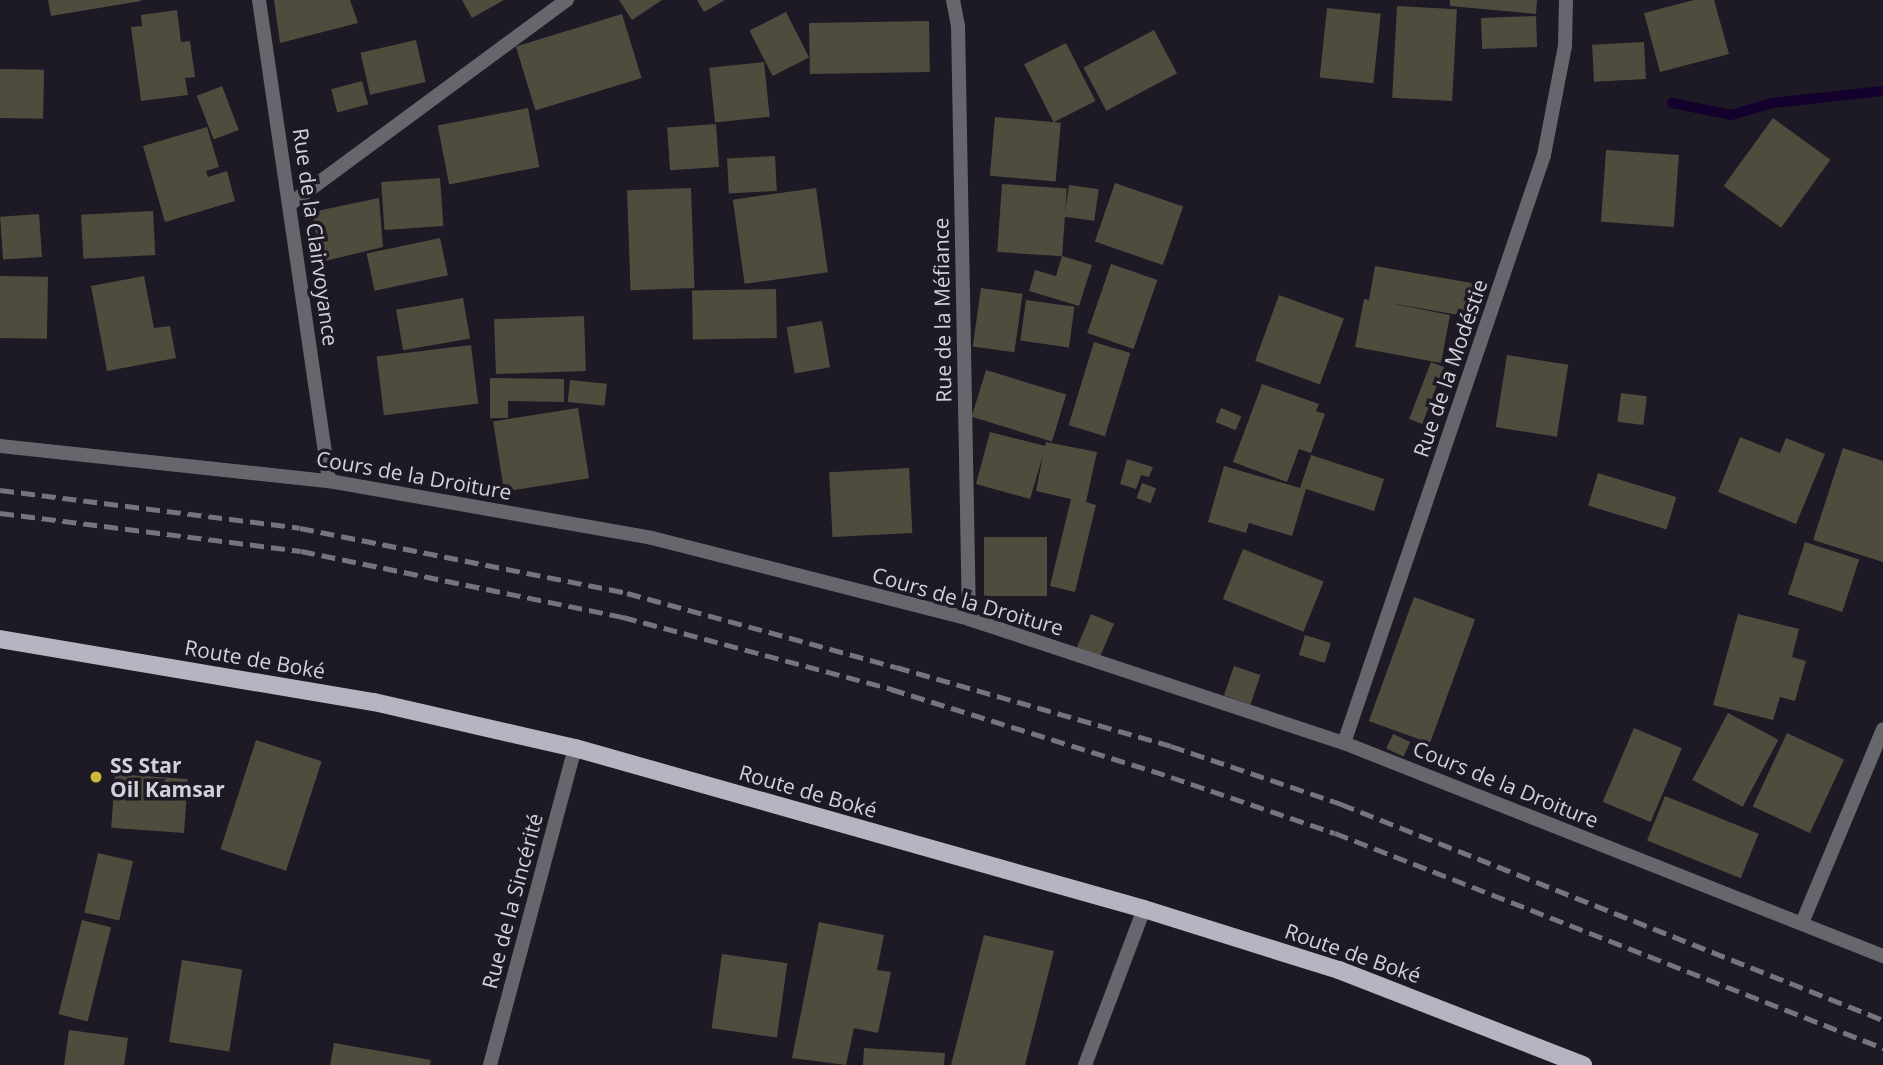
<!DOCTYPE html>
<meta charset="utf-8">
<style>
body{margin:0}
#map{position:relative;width:1883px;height:1065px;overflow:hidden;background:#1d1925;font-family:"Open Sans",sans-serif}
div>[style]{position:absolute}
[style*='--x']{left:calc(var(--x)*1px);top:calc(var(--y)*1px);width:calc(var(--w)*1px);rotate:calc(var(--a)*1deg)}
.stream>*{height:10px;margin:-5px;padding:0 5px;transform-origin:5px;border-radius:5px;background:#13002d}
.building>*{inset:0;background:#4f4c3e;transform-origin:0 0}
.street>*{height:14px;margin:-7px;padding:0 7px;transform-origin:7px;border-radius:7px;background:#68666d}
.primary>*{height:18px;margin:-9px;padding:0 9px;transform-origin:9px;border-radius:9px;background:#b7b3c1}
.rail>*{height:5px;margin-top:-2.5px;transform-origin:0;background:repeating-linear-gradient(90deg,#77747e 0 14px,transparent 0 21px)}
.dots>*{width:19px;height:19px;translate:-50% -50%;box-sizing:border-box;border:4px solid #1d1925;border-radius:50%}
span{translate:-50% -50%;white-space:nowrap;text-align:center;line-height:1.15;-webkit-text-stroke:7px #1d1925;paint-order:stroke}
.street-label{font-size:21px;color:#d3d1d9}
.poi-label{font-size:21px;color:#d3d1d9;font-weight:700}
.left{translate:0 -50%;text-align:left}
</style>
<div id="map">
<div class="stream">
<div style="--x:1672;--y:103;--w:60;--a:11.5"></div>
<div style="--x:1731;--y:115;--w:43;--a:-16.3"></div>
<div style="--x:1772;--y:103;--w:112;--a:-6.2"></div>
</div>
<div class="building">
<div style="clip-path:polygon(48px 0,141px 0,141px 1px,51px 16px)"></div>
<div style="clip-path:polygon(274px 0,350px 0,358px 23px,280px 43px)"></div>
<div style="clip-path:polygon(462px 0,504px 0,472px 18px)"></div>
<div style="clip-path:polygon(619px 0,662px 0,632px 20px)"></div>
<div style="clip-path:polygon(697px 0,725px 0,704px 12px)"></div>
<div style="clip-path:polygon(1450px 0,1537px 0,1536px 14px,1450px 6px)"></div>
<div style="clip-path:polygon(1694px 0,1714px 0,1729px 54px,1660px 72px,1644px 13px)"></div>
<div style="left:1397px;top:6px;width:60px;height:92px;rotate:3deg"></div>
<div style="left:1327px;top:8px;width:54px;height:70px;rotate:6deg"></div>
<div style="clip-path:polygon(177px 10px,181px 42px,190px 41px,195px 77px,185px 78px,188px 95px,141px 101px,131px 27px,142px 26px,141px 15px)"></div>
<div style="left:786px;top:12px;width:51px;height:41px;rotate:63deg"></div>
<div style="left:622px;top:14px;width:67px;height:111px;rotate:73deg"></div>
<div style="left:1536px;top:16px;width:31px;height:55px;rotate:88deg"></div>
<div style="left:929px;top:21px;width:51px;height:120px;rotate:89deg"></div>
<div style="left:1154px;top:30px;width:49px;height:80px;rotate:62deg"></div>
<div style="left:416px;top:40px;width:43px;height:57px;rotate:77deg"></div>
<div style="left:1644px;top:42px;width:37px;height:52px;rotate:87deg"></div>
<div style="left:1066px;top:43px;width:65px;height:47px;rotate:63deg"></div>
<div style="left:764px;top:62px;width:55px;height:55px;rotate:84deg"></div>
<div style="left:0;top:69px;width:44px;height:49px;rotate:1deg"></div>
<div style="left:362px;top:81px;width:24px;height:32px;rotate:75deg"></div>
<div style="left:222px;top:86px;width:47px;height:27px;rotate:69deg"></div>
<div style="left:528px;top:108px;width:60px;height:92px;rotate:79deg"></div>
<div style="left:995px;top:117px;width:66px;height:59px;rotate:5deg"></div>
<div style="left:1773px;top:118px;width:71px;height:84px;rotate:36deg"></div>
<div style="left:716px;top:124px;width:43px;height:49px;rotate:86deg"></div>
<div style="clip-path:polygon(207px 127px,219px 167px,206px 171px,208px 177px,227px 171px,235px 201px,165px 222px,143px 146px)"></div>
<div style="left:1606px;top:150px;width:73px;height:72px;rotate:4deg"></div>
<div style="left:775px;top:156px;width:35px;height:48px;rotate:87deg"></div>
<div style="left:440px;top:178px;width:48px;height:59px;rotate:86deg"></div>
<div style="left:1115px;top:183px;width:72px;height:62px;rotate:19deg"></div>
<div style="left:1002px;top:184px;width:65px;height:68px;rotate:4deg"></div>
<div style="left:1069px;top:185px;width:30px;height:32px;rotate:8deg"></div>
<div style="left:691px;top:188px;width:100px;height:64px;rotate:88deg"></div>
<div style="left:816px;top:188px;width:85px;height:84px;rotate:82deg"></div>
<div style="clip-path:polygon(379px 198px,383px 247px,321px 262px,312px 212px)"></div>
<div style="left:153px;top:211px;width:44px;height:72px;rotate:87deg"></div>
<div style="left:39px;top:214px;width:43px;height:39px;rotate:86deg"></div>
<div style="left:440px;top:238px;width:38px;height:75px;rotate:78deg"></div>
<div style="clip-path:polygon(1062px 256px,1092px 265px,1079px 306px,1029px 291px,1035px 270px,1056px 276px)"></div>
<div style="left:1111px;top:264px;width:49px;height:73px;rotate:19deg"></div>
<div style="clip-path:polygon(1375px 266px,1477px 284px,1470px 317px,1384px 302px,1450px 315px,1441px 363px,1355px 347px,1364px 299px,1369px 300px)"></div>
<div style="left:0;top:276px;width:48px;height:62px;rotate:1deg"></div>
<div style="clip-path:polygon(144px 276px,154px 328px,170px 326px,176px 358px,107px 371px,91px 286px)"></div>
<div style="left:981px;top:288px;width:42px;height:59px;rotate:8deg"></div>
<div style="left:776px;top:289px;width:49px;height:84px;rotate:89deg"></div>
<div style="left:1279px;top:295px;width:69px;height:70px;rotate:20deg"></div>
<div style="left:463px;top:298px;width:41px;height:68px;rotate:80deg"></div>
<div style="left:1026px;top:300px;width:49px;height:41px;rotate:8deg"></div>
<div style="left:584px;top:316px;width:55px;height:90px;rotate:88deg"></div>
<div style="left:822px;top:321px;width:47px;height:36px;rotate:80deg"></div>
<div style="left:1094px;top:342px;width:38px;height:87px;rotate:17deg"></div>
<div style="left:471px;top:345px;width:59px;height:95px;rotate:83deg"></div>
<div style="left:1507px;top:355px;width:62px;height:73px;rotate:9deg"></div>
<div style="left:1431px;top:362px;width:14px;height:61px;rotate:21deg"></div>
<div style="left:986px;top:370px;width:84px;height:49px;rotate:17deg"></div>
<div style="clip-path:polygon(490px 378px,564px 379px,564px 402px,508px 401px,508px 418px,490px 418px)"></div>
<div style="left:570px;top:380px;width:37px;height:22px;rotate:6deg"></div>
<div style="clip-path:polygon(1262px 384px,1319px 404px,1316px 411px,1325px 414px,1311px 453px,1299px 449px,1287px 482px,1233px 462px)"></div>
<div style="left:1621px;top:393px;width:26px;height:29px;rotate:7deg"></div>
<div style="left:578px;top:408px;width:71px;height:86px;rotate:81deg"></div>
<div style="left:1221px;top:408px;width:22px;height:15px;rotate:22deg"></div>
<div style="clip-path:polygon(990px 432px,1045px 446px,1046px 442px,1097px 452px,1086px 502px,1096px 505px,1075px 592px,1050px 586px,1071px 499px,1036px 491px,1043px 455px,1030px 499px,976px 484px)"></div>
<div style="clip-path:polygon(1740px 437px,1780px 453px,1786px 438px,1825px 454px,1796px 524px,1718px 492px)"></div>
<div style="clip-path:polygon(1843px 448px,1883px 461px,1883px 562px,1813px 540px)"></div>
<div style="clip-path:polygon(1311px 455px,1384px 479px,1374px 511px,1306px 489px,1292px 536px,1249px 523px,1246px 533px,1208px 522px,1224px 466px,1300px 488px)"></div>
<div style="clip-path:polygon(1127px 459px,1153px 467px,1149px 477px,1141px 475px,1136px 489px,1120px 484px)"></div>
<div style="left:909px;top:468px;width:65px;height:80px;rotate:87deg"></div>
<div style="left:1598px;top:473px;width:82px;height:34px;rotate:17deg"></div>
<div style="left:1142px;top:483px;width:15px;height:16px;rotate:20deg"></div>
<div style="left:1047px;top:537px;width:59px;height:63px;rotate:90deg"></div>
<div style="left:1805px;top:542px;width:57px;height:55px;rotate:18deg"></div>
<div style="left:1243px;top:549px;width:87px;height:54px;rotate:22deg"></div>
<div style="left:1414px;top:597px;width:65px;height:132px;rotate:20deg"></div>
<div style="left:1091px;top:614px;width:25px;height:36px;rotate:23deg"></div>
<div style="clip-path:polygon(1738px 614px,1799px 629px,1792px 657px,1806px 661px,1795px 701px,1780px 697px,1773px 720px,1713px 705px)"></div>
<div style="left:1305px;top:635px;width:27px;height:21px;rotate:17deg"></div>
<div style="left:1234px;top:666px;width:28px;height:31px;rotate:19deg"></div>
<div style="left:1728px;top:713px;width:57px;height:76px;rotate:28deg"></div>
<div style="left:1634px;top:728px;width:52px;height:80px;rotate:23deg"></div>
<div style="left:1787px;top:733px;width:63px;height:81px;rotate:25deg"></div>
<div style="left:1393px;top:734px;width:19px;height:16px;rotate:25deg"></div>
<div style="left:256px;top:740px;width:69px;height:115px;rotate:18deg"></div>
<div style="left:115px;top:774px;width:73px;height:54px;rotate:4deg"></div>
<div style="left:1665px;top:796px;width:101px;height:48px;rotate:22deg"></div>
<div style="left:98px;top:853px;width:36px;height:61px;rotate:13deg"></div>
<div style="left:82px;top:920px;width:30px;height:97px;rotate:14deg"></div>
<div style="clip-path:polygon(819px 922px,884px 935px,877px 970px,891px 972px,878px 1033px,854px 1028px,846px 1065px,792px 1058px)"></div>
<div style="clip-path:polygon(984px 935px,1054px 951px,1025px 1065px,951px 1065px)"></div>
<div style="left:722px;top:954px;width:66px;height:75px;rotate:8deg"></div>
<div style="left:182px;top:960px;width:61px;height:83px;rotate:9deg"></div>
<div style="clip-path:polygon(69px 1030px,128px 1038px,124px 1065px,64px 1065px)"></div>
<div style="clip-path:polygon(334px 1043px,431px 1060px,430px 1065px,330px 1065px)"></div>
<div style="clip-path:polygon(864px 1048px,945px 1053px,944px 1065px,863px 1065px)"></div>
</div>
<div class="street">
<div style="--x:259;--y:0;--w:486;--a:81.7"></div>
<div style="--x:953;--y:0;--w:25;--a:79"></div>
<div style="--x:958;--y:25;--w:594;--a:88.94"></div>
<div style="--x:290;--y:204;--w:344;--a:-36.4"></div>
<div style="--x:0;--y:446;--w:331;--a:6.1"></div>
<div style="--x:329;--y:481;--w:328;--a:10"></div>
<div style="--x:652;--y:538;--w:327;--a:14.3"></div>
<div style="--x:969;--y:619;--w:395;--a:18.3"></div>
<div style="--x:1344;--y:743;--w:580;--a:21.56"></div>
<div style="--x:1344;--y:743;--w:621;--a:-71.21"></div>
<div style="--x:1544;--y:155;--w:111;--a:-79.1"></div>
<div style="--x:1565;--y:46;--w:46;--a:-88.8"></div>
<div style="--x:1802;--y:923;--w:210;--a:-67.3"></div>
<div style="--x:490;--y:1065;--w:328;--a:-75"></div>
<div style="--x:1085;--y:1065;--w:167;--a:-69.3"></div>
</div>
<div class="primary">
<div style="--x:0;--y:639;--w:379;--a:9.6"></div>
<div style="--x:374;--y:702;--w:206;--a:12.9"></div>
<div style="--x:575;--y:748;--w:591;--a:15.8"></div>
<div style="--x:1144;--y:909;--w:204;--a:17.4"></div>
<div style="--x:1339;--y:970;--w:262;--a:21.3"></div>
</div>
<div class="rail">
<div style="--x:0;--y:490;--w:302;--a:7.2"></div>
<div style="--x:300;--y:528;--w:333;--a:11.2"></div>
<div style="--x:627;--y:593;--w:279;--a:15.4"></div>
<div style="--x:896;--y:667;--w:286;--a:16"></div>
<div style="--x:1171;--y:746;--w:180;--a:18.8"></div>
<div style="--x:1341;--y:804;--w:583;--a:21.73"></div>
<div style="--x:0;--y:513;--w:303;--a:7.2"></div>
<div style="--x:301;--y:551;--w:329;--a:11.6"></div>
<div style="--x:623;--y:617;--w:278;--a:15"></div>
<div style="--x:891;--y:689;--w:294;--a:17.4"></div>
<div style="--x:1171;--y:777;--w:173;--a:18.9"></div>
<div style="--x:1335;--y:833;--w:589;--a:21.42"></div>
</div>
<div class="dots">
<div style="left:96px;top:777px;background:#cfb837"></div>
</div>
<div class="street-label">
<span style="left:316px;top:237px;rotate:82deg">Rue de la Clairvoyance</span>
<span style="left:942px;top:310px;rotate:-91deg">Rue de la Méfiance</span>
<span style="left:1450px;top:368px;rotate:-71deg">Rue de la Modéstie</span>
<span style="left:414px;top:475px;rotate:10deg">Cours de la Droiture</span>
<span style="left:968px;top:601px;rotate:16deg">Cours de la Droiture</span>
<span style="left:255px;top:659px;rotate:10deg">Route de Boké</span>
<span style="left:1506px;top:784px;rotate:22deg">Cours de la Droiture</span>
<span style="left:808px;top:791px;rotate:16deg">Route de Boké</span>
<span style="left:512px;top:901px;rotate:-75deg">Rue de la Sincérité</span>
<span style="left:1353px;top:953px;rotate:19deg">Route de Boké</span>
</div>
<div class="poi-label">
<span class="left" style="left:110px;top:777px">SS Star<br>Oil Kamsar</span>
</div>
</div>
